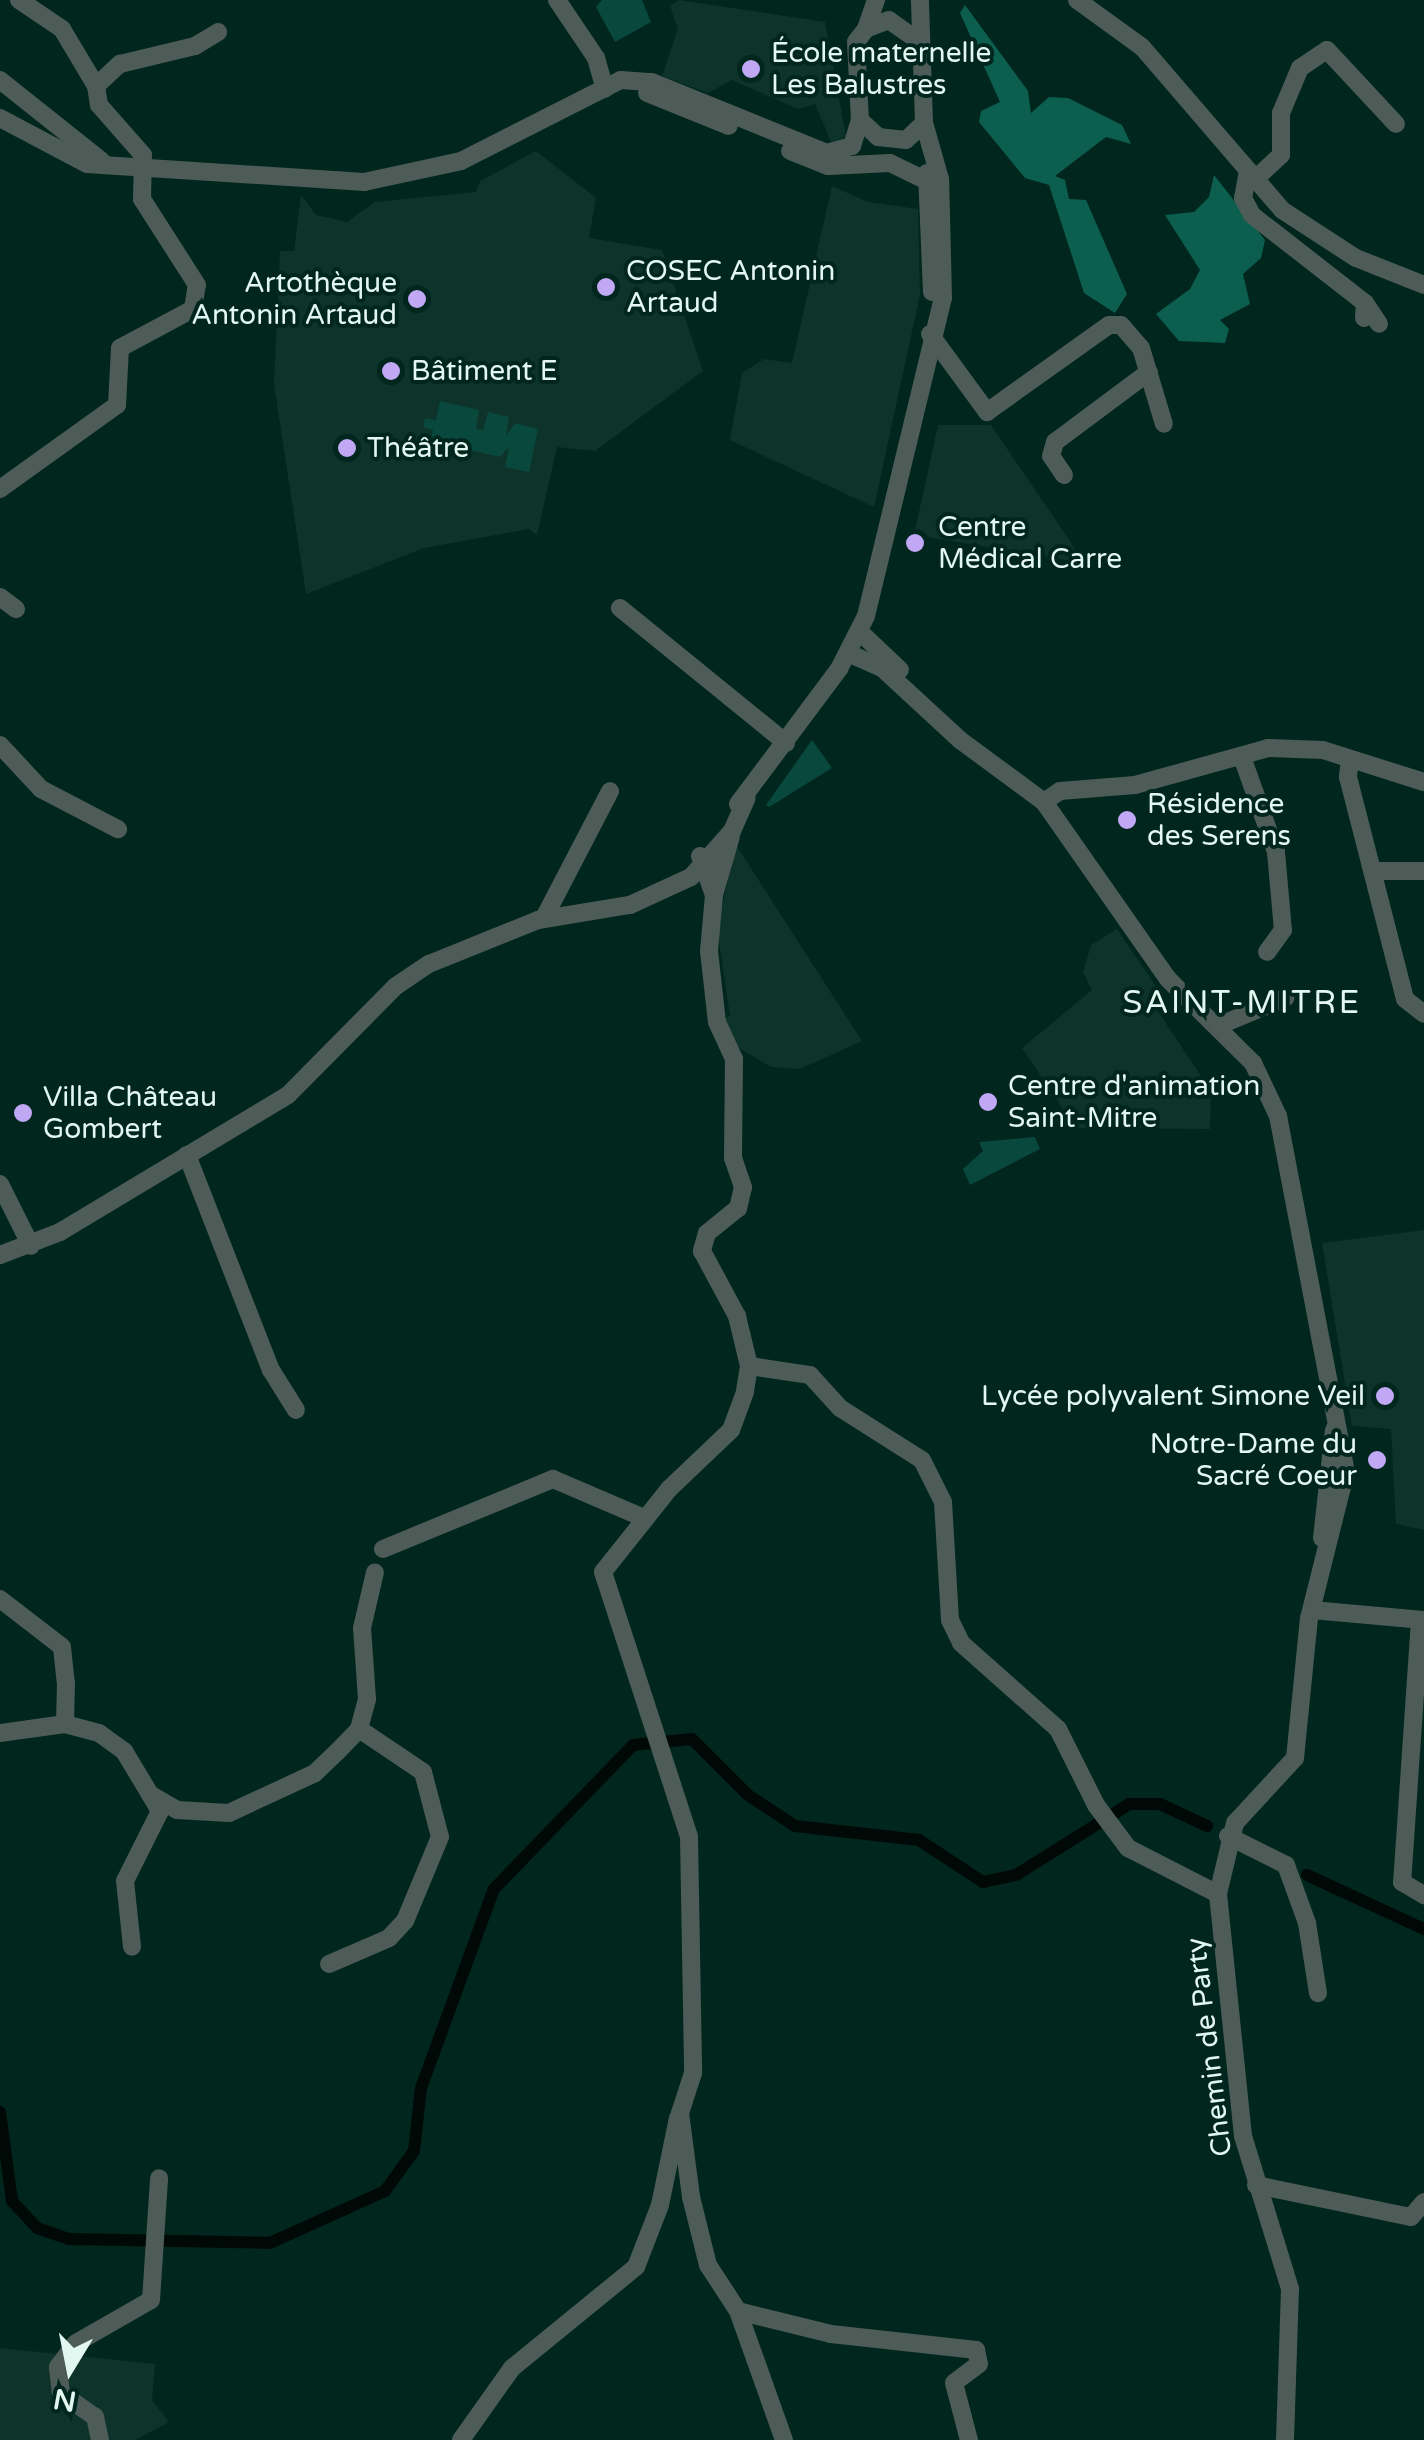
<!DOCTYPE html>
<meta charset="utf-8">
<style>
body{margin:0}
#map{position:relative;width:1424px;height:2440px;overflow:hidden;background:#00261e;font-family:"Varela Round",sans-serif}
div>[style]{position:absolute}
[style*='--x']{left:calc(var(--x)*1px);top:calc(var(--y)*1px);width:calc(var(--w)*1px);rotate:calc(var(--a)*1deg)}
.built>*{inset:0;background:#0e332a}
.green>*{inset:0;background:#09483c}
.forest>*{inset:0;background:#0c5e4e}
.canal>*{height:12px;margin:-6px;padding:0 6px;transform-origin:6px;border-radius:6px;background:#010906}
.minor>*{height:18px;margin:-9px;padding:0 9px;transform-origin:9px;border-radius:9px;background:#4d5c57}
.dots>*{width:28px;height:28px;translate:-50% -50%;box-sizing:border-box;border:5px solid #00261e;border-radius:50%}
span{translate:-50% -50%;white-space:nowrap;text-align:center;line-height:1.15;-webkit-text-stroke:8px #00261e;paint-order:stroke}
.poi-label{font-size:28px;color:#e2f7f0}
.left{translate:0 -50%;text-align:left}
.right{translate:-100% -50%;text-align:right}
.street-label{font-size:28px;color:#e2f7f0}
.quarter-label{font-size:32px;color:#e2f7f0;letter-spacing:2.5px}
.north{position:absolute;left:20px;top:2320px;width:100px;height:100px;-webkit-text-stroke:8px #00261e;paint-order:stroke;rotate:190deg;font-size:28px;font-weight:700;line-height:40px;text-align:center;color:#e2f7f0}
.north::after{content:'';display:block;margin:auto;width:35px;height:45px;background:#e2f7f0;clip-path:polygon(50% 0,100% 100%,50% 72%,0 100%)}
</style>
<div id="map">
<div class="built">
<div style="clip-path:polygon(679px 0,825px 22px,846px 136px,832px 144px,815px 104px,798px 109px,732px 80px,708px 93px,662px 76px,678px 29px,670px 6px)"></div>
<div style="clip-path:polygon(536px 151px,596px 198px,589px 238px,662px 250px,703px 371px,595px 451px,557px 447px,537px 535px,529px 529px,424px 548px,306px 594px,274px 384px,280px 251px,294px 251px,301px 195px,316px 215px,347px 222px,375px 202px,476px 192px,480px 181px)"></div>
<div style="clip-path:polygon(832px 186px,868px 202px,918px 209px,920px 295px,874px 507px,730px 440px,742px 373px,764px 359px,792px 363px)"></div>
<div style="clip-path:polygon(938px 425px,991px 425px,1085px 563px,914px 535px)"></div>
<div style="clip-path:polygon(736px 845px,862px 1041px,800px 1069px,771px 1067px,729px 1042px,718px 1021px,730px 1016px,717px 928px)"></div>
<div style="clip-path:polygon(1117px 929px,1159px 991px,1149px 998px,1211px 1091px,1210px 1129px,1076px 1128px,1022px 1048px,1092px 990px,1083px 972px,1091px 945px)"></div>
<div style="clip-path:polygon(1424px 1230px,1424px 1530px,1396px 1524px,1391px 1429px,1352px 1426px,1322px 1243px)"></div>
<div style="clip-path:polygon(0 2348px,155px 2364px,152px 2400px,169px 2422px,135px 2440px,0 2440px)"></div>
</div>
<div class="green">
<div style="clip-path:polygon(602px 0,642px 0,651px 22px,615px 42px,596px 7px)"></div>
<div style="clip-path:polygon(440px 401px,479px 410px,476px 429px,483px 430px,488px 412px,509px 417px,506px 436px,515px 423px,538px 429px,529px 472px,505px 467px,509px 447px,500px 457px,431px 441px,433px 430px,423px 427px,425px 418px,436px 420px)"></div>
<div style="clip-path:polygon(812px 740px,832px 768px,769px 807px,766px 805px)"></div>
<div style="clip-path:polygon(1035px 1137px,1040px 1149px,970px 1185px,963px 1169px,983px 1151px,979px 1142px)"></div>
</div>
<div class="forest">
<div style="clip-path:polygon(965px 5px,1028px 91px,1031px 113px,1049px 97px,1068px 98px,1122px 125px,1131px 144px,1106px 137px,1055px 176px,1065px 180px,1069px 199px,1086px 200px,1127px 294px,1115px 313px,1084px 293px,1049px 185px,1025px 178px,979px 122px,981px 111px,1000px 102px,960px 13px)"></div>
<div style="clip-path:polygon(1214px 175px,1265px 240px,1261px 258px,1243px 274px,1250px 304px,1220px 320px,1229px 329px,1225px 343px,1179px 341px,1156px 314px,1190px 289px,1200px 270px,1165px 215px,1194px 212px,1209px 197px)"></div>
</div>
<div class="canal">
<div style="--x:1307;--y:1875;--w:129;--a:24.8"></div>
<div style="--x:0;--y:2112;--w:90;--a:82.3"></div>
<div style="--x:12;--y:2201;--w:37;--a:47"></div>
<div style="--x:37;--y:2228;--w:34;--a:19"></div>
<div style="--x:69;--y:2239;--w:201;--a:1.1"></div>
<div style="--x:270;--y:2243;--w:126;--a:-24.3"></div>
<div style="--x:385;--y:2191;--w:49;--a:-54.1"></div>
<div style="--x:414;--y:2151;--w:63;--a:-83.7"></div>
<div style="--x:421;--y:2088;--w:212;--a:-69.9"></div>
<div style="--x:494;--y:1889;--w:200;--a:-46"></div>
<div style="--x:633;--y:1745;--w:59;--a:-5.8"></div>
<div style="--x:692;--y:1739;--w:79;--a:45"></div>
<div style="--x:748;--y:1795;--w:56;--a:33.4"></div>
<div style="--x:795;--y:1826;--w:125;--a:6.4"></div>
<div style="--x:919;--y:1840;--w:77;--a:33.3"></div>
<div style="--x:983;--y:1882;--w:34;--a:-12"></div>
<div style="--x:1016;--y:1875;--w:133;--a:-32.1"></div>
<div style="--x:1129;--y:1804;--w:31;--a:0"></div>
<div style="--x:1160;--y:1804;--w:52;--a:25.1"></div>
</div>
<div class="minor">
<div style="--x:19;--y:0;--w:52;--a:34"></div>
<div style="--x:62;--y:29;--w:66;--a:59.2"></div>
<div style="--x:557;--y:0;--w:70;--a:56.1"></div>
<div style="--x:596;--y:58;--w:32;--a:74"></div>
<div style="--x:1077;--y:0;--w:80;--a:35.9"></div>
<div style="--x:1142;--y:47;--w:215;--a:49.3"></div>
<div style="--x:1282;--y:210;--w:88;--a:33"></div>
<div style="--x:1356;--y:258;--w:73;--a:21.7"></div>
<div style="--x:866;--y:29;--w:31;--a:-71"></div>
<div style="--x:920;--y:42;--w:38;--a:-145"></div>
<div style="--x:889;--y:20;--w:25;--a:159"></div>
<div style="--x:866;--y:29;--w:16;--a:128"></div>
<div style="--x:856;--y:42;--w:78;--a:87.1"></div>
<div style="--x:860;--y:120;--w:25;--a:43"></div>
<div style="--x:878;--y:137;--w:28;--a:6"></div>
<div style="--x:906;--y:140;--w:25;--a:-43"></div>
<div style="--x:924;--y:123;--w:123;--a:-91.9"></div>
<div style="--x:0;--y:80;--w:130;--a:38.5"></div>
<div style="--x:647;--y:93;--w:88;--a:21.9"></div>
<div style="--x:0;--y:118;--w:98;--a:27.9"></div>
<div style="--x:87;--y:164;--w:278;--a:3.7"></div>
<div style="--x:364;--y:182;--w:99;--a:-12.2"></div>
<div style="--x:461;--y:161;--w:179;--a:-26.9"></div>
<div style="--x:621;--y:80;--w:31;--a:4"></div>
<div style="--x:652;--y:82;--w:189;--a:22.1"></div>
<div style="--x:827;--y:153;--w:26;--a:-16"></div>
<div style="--x:852;--y:146;--w:27;--a:-73"></div>
<div style="--x:790;--y:151;--w:41;--a:21.5"></div>
<div style="--x:828;--y:166;--w:62;--a:-2.8"></div>
<div style="--x:890;--y:163;--w:41;--a:25.9"></div>
<div style="--x:927;--y:173;--w:119;--a:87.6"></div>
<div style="--x:1247;--y:176;--w:22;--a:100"></div>
<div style="--x:1243;--y:198;--w:19;--a:62"></div>
<div style="--x:1252;--y:215;--w:143;--a:37.9"></div>
<div style="--x:1365;--y:303;--w:15;--a:94"></div>
<div style="--x:1252;--y:182;--w:40;--a:-43"></div>
<div style="--x:1281;--y:155;--w:42;--a:-90"></div>
<div style="--x:1281;--y:113;--w:49;--a:-67.1"></div>
<div style="--x:1300;--y:68;--w:32;--a:-34"></div>
<div style="--x:1327;--y:50;--w:101;--a:47"></div>
<div style="--x:1365;--y:303;--w:25;--a:56"></div>
<div style="--x:930;--y:334;--w:97;--a:53.8"></div>
<div style="--x:987;--y:412;--w:150;--a:-35.5"></div>
<div style="--x:1109;--y:325;--w:12;--a:0"></div>
<div style="--x:1121;--y:325;--w:30;--a:49"></div>
<div style="--x:1141;--y:348;--w:79;--a:73.2"></div>
<div style="--x:1064;--y:475;--w:23;--a:-124"></div>
<div style="--x:1051;--y:456;--w:15;--a:-74"></div>
<div style="--x:1055;--y:442;--w:117;--a:-36.7"></div>
<div style="--x:0;--y:489;--w:144;--a:-35.7"></div>
<div style="--x:117;--y:405;--w:57;--a:-87"></div>
<div style="--x:120;--y:348;--w:83;--a:-28.1"></div>
<div style="--x:193;--y:309;--w:24;--a:-81"></div>
<div style="--x:197;--y:285;--w:102;--a:-122.6"></div>
<div style="--x:142;--y:199;--w:44;--a:-88.7"></div>
<div style="--x:143;--y:155;--w:67;--a:-131.3"></div>
<div style="--x:99;--y:105;--w:19;--a:-99"></div>
<div style="--x:96;--y:86;--w:33;--a:-43"></div>
<div style="--x:120;--y:64;--w:77;--a:-13.5"></div>
<div style="--x:195;--y:46;--w:27;--a:-31"></div>
<div style="--x:0;--y:597;--w:20;--a:37"></div>
<div style="--x:620;--y:608;--w:214;--a:39.1"></div>
<div style="--x:860;--y:632;--w:55;--a:43.5"></div>
<div style="--x:848;--y:653;--w:37;--a:24"></div>
<div style="--x:882;--y:668;--w:106;--a:42.7"></div>
<div style="--x:960;--y:740;--w:104;--a:36.4"></div>
<div style="--x:1044;--y:802;--w:216;--a:55"></div>
<div style="--x:1168;--y:979;--w:120;--a:44.7"></div>
<div style="--x:1253;--y:1063;--w:59;--a:64.7"></div>
<div style="--x:1278;--y:1116;--w:361;--a:79.2"></div>
<div style="--x:1346;--y:1471;--w:152;--a:104.1"></div>
<div style="--x:1309;--y:1618;--w:141;--a:95.7"></div>
<div style="--x:1295;--y:1758;--w:88;--a:132.7"></div>
<div style="--x:1235;--y:1823;--w:73;--a:103.5"></div>
<div style="--x:1218;--y:1894;--w:243;--a:84.1"></div>
<div style="--x:1243;--y:2136;--w:160;--a:72.9"></div>
<div style="--x:1290;--y:2289;--w:151;--a:91.9"></div>
<div style="--x:0;--y:745;--w:60;--a:47"></div>
<div style="--x:41;--y:789;--w:87;--a:27.5"></div>
<div style="--x:1242;--y:757;--w:101;--a:70.3"></div>
<div style="--x:1276;--y:852;--w:78;--a:84.9"></div>
<div style="--x:1283;--y:930;--w:27;--a:126"></div>
<div style="--x:1350;--y:760;--w:17;--a:97"></div>
<div style="--x:1348;--y:777;--w:229;--a:75.6"></div>
<div style="--x:1405;--y:999;--w:24;--a:38"></div>
<div style="--x:1044;--y:802;--w:19;--a:-35"></div>
<div style="--x:1060;--y:791;--w:75;--a:-4.6"></div>
<div style="--x:1135;--y:785;--w:138;--a:-15.5"></div>
<div style="--x:1268;--y:748;--w:55;--a:2.1"></div>
<div style="--x:1323;--y:750;--w:106;--a:17.6"></div>
<div style="--x:738;--y:804;--w:169;--a:-53.2"></div>
<div style="--x:839;--y:669;--w:59;--a:-63"></div>
<div style="--x:866;--y:616;--w:327;--a:-76.4"></div>
<div style="--x:943;--y:298;--w:119;--a:-91.4"></div>
<div style="--x:940;--y:179;--w:58;--a:-105.9"></div>
<div style="--x:700;--y:856;--w:41;--a:70.3"></div>
<div style="--x:714;--y:895;--w:61;--a:-73.9"></div>
<div style="--x:1373;--y:871;--w:51;--a:0"></div>
<div style="--x:714;--y:895;--w:56;--a:95.1"></div>
<div style="--x:709;--y:951;--w:71;--a:83.6"></div>
<div style="--x:717;--y:1022;--w:41;--a:65.3"></div>
<div style="--x:734;--y:1059;--w:99;--a:90.6"></div>
<div style="--x:733;--y:1158;--w:31;--a:71"></div>
<div style="--x:743;--y:1187;--w:22;--a:103"></div>
<div style="--x:738;--y:1208;--w:40;--a:141"></div>
<div style="--x:707;--y:1233;--w:19;--a:106"></div>
<div style="--x:702;--y:1251;--w:74;--a:61.7"></div>
<div style="--x:737;--y:1316;--w:51;--a:76.5"></div>
<div style="--x:749;--y:1366;--w:26;--a:99"></div>
<div style="--x:745;--y:1392;--w:40;--a:110.2"></div>
<div style="--x:731;--y:1430;--w:86;--a:136.4"></div>
<div style="--x:669;--y:1489;--w:106;--a:128.5"></div>
<div style="--x:603;--y:1572;--w:278;--a:72"></div>
<div style="--x:689;--y:1836;--w:237;--a:89"></div>
<div style="--x:693;--y:2073;--w:42;--a:108"></div>
<div style="--x:680;--y:2113;--w:85;--a:82.5"></div>
<div style="--x:691;--y:2197;--w:70;--a:76"></div>
<div style="--x:708;--y:2265;--w:55;--a:56.9"></div>
<div style="--x:738;--y:2311;--w:96;--a:13.9"></div>
<div style="--x:831;--y:2334;--w:146;--a:6.3"></div>
<div style="--x:976;--y:2350;--w:14;--a:78"></div>
<div style="--x:979;--y:2364;--w:31;--a:143"></div>
<div style="--x:954;--y:2383;--w:59;--a:75.3"></div>
<div style="--x:544;--y:918;--w:143;--a:-62.5"></div>
<div style="--x:1218;--y:1026;--w:73;--a:-22.7"></div>
<div style="--x:187;--y:1155;--w:231;--a:68.7"></div>
<div style="--x:271;--y:1370;--w:47;--a:58"></div>
<div style="--x:0;--y:1184;--w:69;--a:63.4"></div>
<div style="--x:0;--y:1255;--w:64;--a:-21"></div>
<div style="--x:60;--y:1232;--w:266;--a:-31"></div>
<div style="--x:288;--y:1095;--w:153;--a:-45.3"></div>
<div style="--x:396;--y:986;--w:40;--a:-34"></div>
<div style="--x:429;--y:964;--w:118;--a:-22"></div>
<div style="--x:538;--y:920;--w:93;--a:-9.3"></div>
<div style="--x:630;--y:905;--w:67;--a:-24.7"></div>
<div style="--x:691;--y:877;--w:62;--a:-48.3"></div>
<div style="--x:732;--y:831;--w:36;--a:-66"></div>
<div style="--x:749;--y:1366;--w:62;--a:8.4"></div>
<div style="--x:810;--y:1375;--w:45;--a:47.7"></div>
<div style="--x:840;--y:1408;--w:97;--a:32.4"></div>
<div style="--x:922;--y:1460;--w:47;--a:63.4"></div>
<div style="--x:943;--y:1502;--w:118;--a:86.6"></div>
<div style="--x:950;--y:1620;--w:25;--a:64"></div>
<div style="--x:961;--y:1643;--w:130;--a:41.6"></div>
<div style="--x:1058;--y:1729;--w:85;--a:63.4"></div>
<div style="--x:1096;--y:1805;--w:54;--a:53.3"></div>
<div style="--x:1128;--y:1848;--w:101;--a:27.1"></div>
<div style="--x:1322;--y:1538;--w:109;--a:-83.7"></div>
<div style="--x:383;--y:1549;--w:184;--a:-22.4"></div>
<div style="--x:553;--y:1479;--w:99;--a:23.2"></div>
<div style="--x:0;--y:1599;--w:78;--a:37.7"></div>
<div style="--x:62;--y:1647;--w:36;--a:84"></div>
<div style="--x:66;--y:1683;--w:41;--a:91.4"></div>
<div style="--x:65;--y:1724;--w:66;--a:172.1"></div>
<div style="--x:1312;--y:1610;--w:112;--a:5.1"></div>
<div style="--x:1420;--y:1620;--w:263;--a:93.9"></div>
<div style="--x:1402;--y:1882;--w:26;--a:31"></div>
<div style="--x:65;--y:1724;--w:35;--a:15"></div>
<div style="--x:99;--y:1733;--w:31;--a:36"></div>
<div style="--x:124;--y:1751;--w:70;--a:59"></div>
<div style="--x:160;--y:1811;--w:78;--a:116.6"></div>
<div style="--x:125;--y:1881;--w:66;--a:83.9"></div>
<div style="--x:153;--y:1796;--w:28;--a:30"></div>
<div style="--x:177;--y:1810;--w:52;--a:3.3"></div>
<div style="--x:229;--y:1813;--w:95;--a:-24.9"></div>
<div style="--x:315;--y:1773;--w:30;--a:-44"></div>
<div style="--x:337;--y:1752;--w:32;--a:-46"></div>
<div style="--x:359;--y:1729;--w:31;--a:-75"></div>
<div style="--x:367;--y:1699;--w:71;--a:-94"></div>
<div style="--x:362;--y:1628;--w:57;--a:-76.9"></div>
<div style="--x:1228;--y:1836;--w:65;--a:26.6"></div>
<div style="--x:1286;--y:1865;--w:62;--a:70.1"></div>
<div style="--x:1307;--y:1923;--w:71;--a:81.1"></div>
<div style="--x:329;--y:1964;--w:65;--a:-23.4"></div>
<div style="--x:389;--y:1938;--w:23;--a:-47"></div>
<div style="--x:405;--y:1921;--w:91;--a:-67.4"></div>
<div style="--x:440;--y:1837;--w:67;--a:-104.7"></div>
<div style="--x:423;--y:1772;--w:77;--a:-146.1"></div>
<div style="--x:1256;--y:2185;--w:158;--a:11.7"></div>
<div style="--x:1411;--y:2217;--w:20;--a:-49"></div>
<div style="--x:738;--y:2311;--w:137;--a:70.4"></div>
<div style="--x:100;--y:2440;--w:24;--a:-102"></div>
<div style="--x:95;--y:2417;--w:42;--a:-144.8"></div>
<div style="--x:61;--y:2393;--w:26;--a:-97"></div>
<div style="--x:58;--y:2367;--w:30;--a:-53"></div>
<div style="--x:76;--y:2343;--w:86;--a:-29.8"></div>
<div style="--x:151;--y:2300;--w:122;--a:-86.2"></div>
<div style="--x:461;--y:2440;--w:88;--a:-54.7"></div>
<div style="--x:512;--y:2368;--w:160;--a:-39.2"></div>
<div style="--x:636;--y:2267;--w:66;--a:-68.8"></div>
<div style="--x:660;--y:2205;--w:89;--a:-78.3"></div>
</div>
<div class="dots">
<div style="left:751px;top:69px;background:#c0a8f4"></div>
<div style="left:606px;top:287px;background:#c0a8f4"></div>
<div style="left:417px;top:299px;background:#c0a8f4"></div>
<div style="left:391px;top:371px;background:#c0a8f4"></div>
<div style="left:347px;top:448px;background:#c0a8f4"></div>
<div style="left:915px;top:543px;background:#c0a8f4"></div>
<div style="left:1127px;top:820px;background:#c0a8f4"></div>
<div style="left:988px;top:1102px;background:#c0a8f4"></div>
<div style="left:23px;top:1113px;background:#c0a8f4"></div>
<div style="left:1385px;top:1396px;background:#c0a8f4"></div>
<div style="left:1377px;top:1460px;background:#c0a8f4"></div>
</div>
<div class="poi-label">
<span class="left" style="left:771px;top:69px">École maternelle<br>Les Balustres</span>
<span class="left" style="left:626px;top:287px">COSEC Antonin<br>Artaud</span>
<span class="right" style="left:397px;top:299px">Artothèque<br>Antonin Artaud</span>
<span class="left" style="left:411px;top:371px">Bâtiment E</span>
<span class="left" style="left:367px;top:448px">Théâtre</span>
<span class="left" style="left:938px;top:543px">Centre<br>Médical Carre</span>
<span class="left" style="left:1147px;top:820px">Résidence<br>des Serens</span>
<span class="left" style="left:1008px;top:1102px">Centre d'animation<br>Saint-Mitre</span>
<span class="left" style="left:43px;top:1113px">Villa Château<br>Gombert</span>
<span class="right" style="left:1365px;top:1396px">Lycée polyvalent Simone Veil</span>
<span class="right" style="left:1357px;top:1460px">Notre-Dame du<br>Sacré Coeur</span>
</div>
<div class="street-label">
<span style="left:1209px;top:2047px;rotate:-97deg">Chemin de Party</span>
</div>
<div class="quarter-label">
<span style="left:1242px;top:1003px">SAINT-MITRE</span>
</div>
<div class="north">N</div>
</div>
